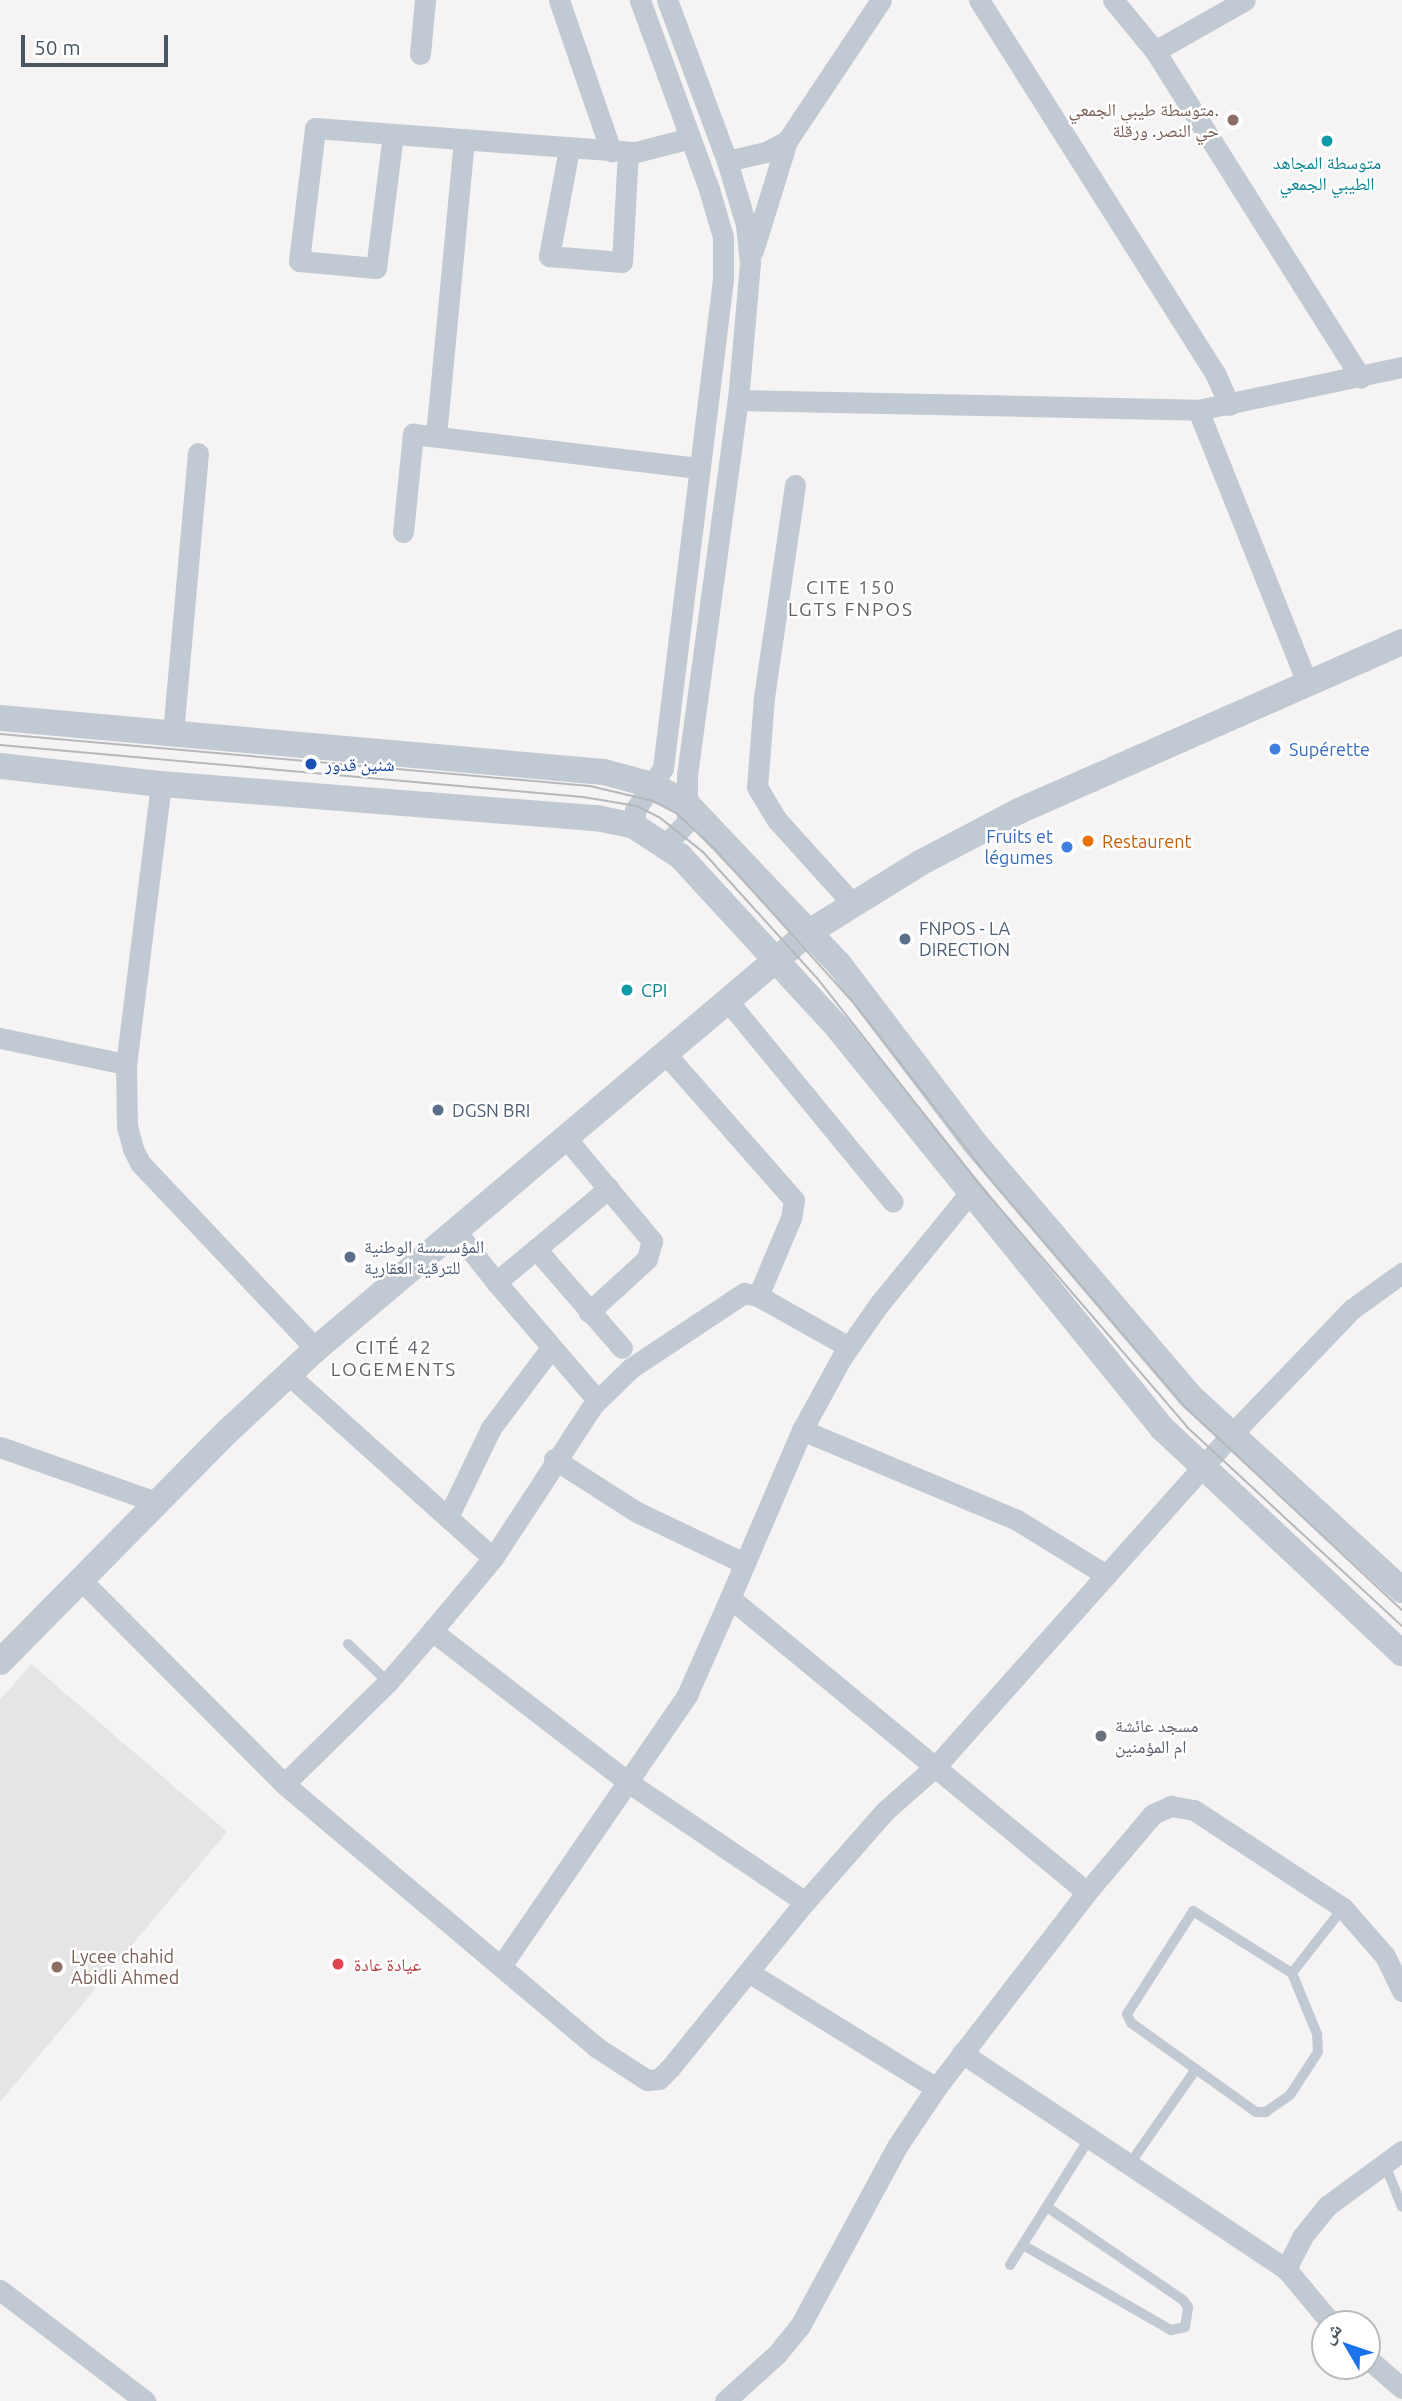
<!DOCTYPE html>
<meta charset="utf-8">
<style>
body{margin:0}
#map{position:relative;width:1402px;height:2401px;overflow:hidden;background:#f5f3f3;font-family:Ubuntu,"Noto Naskh Arabic",sans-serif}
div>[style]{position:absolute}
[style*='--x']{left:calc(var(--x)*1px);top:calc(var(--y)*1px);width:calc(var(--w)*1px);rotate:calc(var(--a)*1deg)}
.education>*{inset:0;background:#e6e4e5}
.service>*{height:10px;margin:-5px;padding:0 5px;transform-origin:5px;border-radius:5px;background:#c1cad2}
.minor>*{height:21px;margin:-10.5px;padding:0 10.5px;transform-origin:10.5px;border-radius:10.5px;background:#c1cad2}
.tertiary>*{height:26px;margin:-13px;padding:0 13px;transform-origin:13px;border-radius:13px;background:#c1cad2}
.tram>*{height:2px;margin:-1px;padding:0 1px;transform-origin:1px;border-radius:1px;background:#b5b8bd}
.dots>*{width:19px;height:19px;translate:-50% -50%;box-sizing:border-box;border:4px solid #fff;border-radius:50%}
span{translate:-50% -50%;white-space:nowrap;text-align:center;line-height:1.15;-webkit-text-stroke:5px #fff;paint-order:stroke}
.education-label{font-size:18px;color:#785e54}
.right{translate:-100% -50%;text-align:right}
.left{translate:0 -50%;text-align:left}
.culture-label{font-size:18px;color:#0d838f}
.shop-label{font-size:18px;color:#366cbe}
.transit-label{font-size:18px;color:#164399}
.food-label{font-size:18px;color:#c56008}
.service-label{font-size:18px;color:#4e5e75}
.worship-label{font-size:18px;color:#5b616d}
.health-label{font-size:18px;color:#be3a42}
.neighbourhood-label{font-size:19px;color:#5f6368;letter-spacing:2px}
.north{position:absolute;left:1311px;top:2310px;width:70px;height:70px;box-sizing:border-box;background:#fff;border:2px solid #b7bbc0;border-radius:50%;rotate:309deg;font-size:19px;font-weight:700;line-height:28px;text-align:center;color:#4a5661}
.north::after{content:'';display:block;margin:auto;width:24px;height:32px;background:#1a73e8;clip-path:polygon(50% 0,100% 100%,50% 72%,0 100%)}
.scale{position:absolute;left:21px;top:35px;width:147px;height:32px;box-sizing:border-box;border:4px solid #4a5661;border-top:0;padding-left:9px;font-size:21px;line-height:24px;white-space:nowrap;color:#4a5661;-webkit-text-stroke:5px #fff;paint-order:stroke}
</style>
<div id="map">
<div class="education">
<div style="clip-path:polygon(31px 1664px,227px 1832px,0 2102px,0 1700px)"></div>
</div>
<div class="service">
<div style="--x:348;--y:1644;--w:55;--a:43.5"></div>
<div style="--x:1292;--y:1973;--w:66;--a:67.7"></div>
<div style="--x:1317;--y:2034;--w:18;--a:87"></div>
<div style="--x:1318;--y:2052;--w:51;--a:123.1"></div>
<div style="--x:1290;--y:2095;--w:29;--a:145"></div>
<div style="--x:1266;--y:2112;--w:10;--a:180"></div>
<div style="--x:1256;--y:2112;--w:153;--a:-144.5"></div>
<div style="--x:1131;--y:2023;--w:10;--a:-114"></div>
<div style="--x:1127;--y:2014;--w:122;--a:-57.3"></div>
<div style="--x:1193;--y:1911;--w:117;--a:32.1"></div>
<div style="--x:1292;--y:1973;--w:83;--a:-51.9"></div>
<div style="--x:1384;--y:2162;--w:48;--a:68.2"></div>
<div style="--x:1129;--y:2165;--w:117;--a:-55.1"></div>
<div style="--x:1023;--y:2245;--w:171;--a:29.9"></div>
<div style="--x:1171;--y:2330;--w:14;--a:-12"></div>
<div style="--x:1185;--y:2327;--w:20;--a:-81"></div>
<div style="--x:1188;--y:2307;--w:9;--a:-126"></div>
<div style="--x:1183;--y:2300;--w:165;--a:-145.6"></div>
<div style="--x:1010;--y:2265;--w:149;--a:-57.9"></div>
</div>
<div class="minor">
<div style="--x:559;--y:0;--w:160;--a:71"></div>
<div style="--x:979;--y:0;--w:441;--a:57.7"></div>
<div style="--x:1215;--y:373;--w:35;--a:66"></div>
<div style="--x:1113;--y:0;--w:66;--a:50.5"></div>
<div style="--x:1155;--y:51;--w:386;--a:57.8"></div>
<div style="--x:1155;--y:51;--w:103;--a:-29.5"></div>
<div style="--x:420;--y:54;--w:54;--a:-84.7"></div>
<div style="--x:393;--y:134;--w:135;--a:97.2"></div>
<div style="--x:376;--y:268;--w:77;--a:-174.8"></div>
<div style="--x:299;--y:261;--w:134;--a:-83.1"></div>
<div style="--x:315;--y:128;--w:322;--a:4.3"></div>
<div style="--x:636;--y:152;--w:56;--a:-14.5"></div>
<div style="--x:787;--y:141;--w:169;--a:-56.3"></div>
<div style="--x:569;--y:149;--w:109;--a:100.6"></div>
<div style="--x:549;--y:256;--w:73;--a:4.7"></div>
<div style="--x:622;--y:262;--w:110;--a:-86.9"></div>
<div style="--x:727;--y:161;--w:40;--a:-13"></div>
<div style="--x:766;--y:152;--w:24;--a:-28"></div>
<div style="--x:787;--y:141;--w:115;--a:107.2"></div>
<div style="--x:738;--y:400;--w:460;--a:1.2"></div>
<div style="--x:1198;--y:410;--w:208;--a:-11.9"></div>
<div style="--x:1198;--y:410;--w:293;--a:68.2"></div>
<div style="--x:436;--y:436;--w:297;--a:-84.6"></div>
<div style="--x:795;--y:485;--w:214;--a:98.3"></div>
<div style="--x:764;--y:697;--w:90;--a:94.4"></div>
<div style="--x:757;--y:787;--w:39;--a:59"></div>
<div style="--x:777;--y:820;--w:112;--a:47.9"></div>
<div style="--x:403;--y:532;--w:99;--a:-84.2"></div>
<div style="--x:413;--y:434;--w:289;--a:6.8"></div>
<div style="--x:173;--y:733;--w:281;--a:-84.9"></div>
<div style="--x:161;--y:784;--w:282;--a:97.1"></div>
<div style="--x:126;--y:1064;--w:62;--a:89.1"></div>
<div style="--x:127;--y:1126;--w:24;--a:75"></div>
<div style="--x:133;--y:1149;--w:16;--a:63"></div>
<div style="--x:140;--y:1163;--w:256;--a:46.6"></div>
<div style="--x:634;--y:826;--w:16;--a:-86"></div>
<div style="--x:635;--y:810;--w:50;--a:-56.3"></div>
<div style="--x:663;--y:768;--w:493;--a:-83"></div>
<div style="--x:723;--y:279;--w:42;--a:-90"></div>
<div style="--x:723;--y:237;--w:50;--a:-106.3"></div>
<div style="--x:709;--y:189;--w:201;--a:-110.1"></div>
<div style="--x:664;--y:846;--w:33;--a:-46"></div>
<div style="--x:687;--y:822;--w:47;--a:-90"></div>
<div style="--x:687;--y:775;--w:378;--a:-82.3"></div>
<div style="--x:738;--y:400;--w:138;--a:-85"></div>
<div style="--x:750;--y:263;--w:38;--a:-96"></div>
<div style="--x:746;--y:225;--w:67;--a:-106.5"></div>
<div style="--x:727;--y:161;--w:172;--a:-110.4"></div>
<div style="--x:727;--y:1000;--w:261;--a:50.6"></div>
<div style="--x:0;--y:1038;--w:129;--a:11.7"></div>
<div style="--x:664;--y:1052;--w:197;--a:48.7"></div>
<div style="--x:794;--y:1200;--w:18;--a:99"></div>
<div style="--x:791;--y:1218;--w:85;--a:112.9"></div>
<div style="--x:565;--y:1137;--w:136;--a:50.1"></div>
<div style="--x:652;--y:1241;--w:19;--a:106"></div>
<div style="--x:647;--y:1259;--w:79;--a:137.6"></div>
<div style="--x:455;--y:1230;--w:66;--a:51.7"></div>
<div style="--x:496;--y:1282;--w:52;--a:-39.5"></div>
<div style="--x:536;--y:1249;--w:131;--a:49"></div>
<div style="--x:536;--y:1249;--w:95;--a:-39.9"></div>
<div style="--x:496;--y:1282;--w:155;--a:49.4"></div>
<div style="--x:289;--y:1375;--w:274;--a:41.9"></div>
<div style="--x:802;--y:1430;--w:83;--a:-61.3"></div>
<div style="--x:842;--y:1357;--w:66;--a:-54.9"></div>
<div style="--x:880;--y:1303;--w:141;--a:-50.8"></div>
<div style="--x:0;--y:1447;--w:165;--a:19.4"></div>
<div style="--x:554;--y:1459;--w:98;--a:32.6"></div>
<div style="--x:637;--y:1512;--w:119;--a:25.5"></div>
<div style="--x:448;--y:1517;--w:99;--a:-64.2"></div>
<div style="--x:491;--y:1428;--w:100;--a:-53.1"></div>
<div style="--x:82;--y:1581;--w:286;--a:45.1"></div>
<div style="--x:284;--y:1784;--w:146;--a:-44.4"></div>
<div style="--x:388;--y:1682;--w:67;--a:-49.2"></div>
<div style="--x:432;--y:1631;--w:247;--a:37.6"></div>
<div style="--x:628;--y:1782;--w:214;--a:34.1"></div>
<div style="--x:805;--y:1902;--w:121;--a:-48.7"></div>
<div style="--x:885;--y:1811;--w:69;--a:-41.5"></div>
<div style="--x:937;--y:1765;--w:442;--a:-48.3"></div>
<div style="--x:1231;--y:1435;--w:175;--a:-46.2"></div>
<div style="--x:1352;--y:1309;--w:62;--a:-35.8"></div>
<div style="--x:730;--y:1598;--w:183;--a:-66.8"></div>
<div style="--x:802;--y:1430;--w:233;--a:22.7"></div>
<div style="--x:1017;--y:1520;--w:105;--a:31.7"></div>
<div style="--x:432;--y:1631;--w:95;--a:-50.1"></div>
<div style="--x:493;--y:1558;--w:183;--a:-56.8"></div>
<div style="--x:593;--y:1405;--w:53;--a:-44.2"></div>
<div style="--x:631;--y:1368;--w:136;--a:-33.6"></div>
<div style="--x:744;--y:1293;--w:14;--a:12"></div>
<div style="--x:758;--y:1296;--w:104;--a:29.3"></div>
<div style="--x:284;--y:1784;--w:408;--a:40.1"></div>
<div style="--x:596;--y:2047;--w:61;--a:32.9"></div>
<div style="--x:647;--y:2080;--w:12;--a:-5"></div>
<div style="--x:659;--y:2079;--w:16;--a:-45"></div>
<div style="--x:670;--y:2068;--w:214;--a:-50.9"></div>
<div style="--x:1087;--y:1892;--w:102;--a:-49.8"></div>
<div style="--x:1153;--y:1814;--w:20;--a:-24"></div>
<div style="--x:1171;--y:1806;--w:23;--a:10"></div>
<div style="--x:1194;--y:1810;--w:178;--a:33.3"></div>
<div style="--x:1343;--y:1908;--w:64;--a:48.8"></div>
<div style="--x:1385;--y:1956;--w:39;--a:64"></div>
<div style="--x:501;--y:1966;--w:329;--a:-55.5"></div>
<div style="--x:687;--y:1695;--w:106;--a:-66.1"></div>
<div style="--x:730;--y:1598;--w:462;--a:39.5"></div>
<div style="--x:1087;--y:1892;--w:247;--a:127.6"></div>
<div style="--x:936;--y:2088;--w:219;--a:-148.3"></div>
<div style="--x:962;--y:2053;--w:389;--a:33.7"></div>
<div style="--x:1286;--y:2269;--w:72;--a:50.1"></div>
<div style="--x:1286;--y:2269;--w:36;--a:-63"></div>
<div style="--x:1302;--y:2237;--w:40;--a:-51"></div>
<div style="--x:1327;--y:2206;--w:93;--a:-36.3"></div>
<div style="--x:0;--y:2290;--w:183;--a:37.4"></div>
<div style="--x:1367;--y:2358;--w:46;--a:40.6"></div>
<div style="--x:725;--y:2401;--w:70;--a:-42.1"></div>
<div style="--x:777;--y:2354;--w:36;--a:-51"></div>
<div style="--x:800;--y:2326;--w:206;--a:-61.6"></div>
<div style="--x:898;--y:2145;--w:69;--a:-56.3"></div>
</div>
<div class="tertiary">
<div style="--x:0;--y:718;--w:606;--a:5.11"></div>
<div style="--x:604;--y:772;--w:50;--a:15.2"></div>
<div style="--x:652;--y:785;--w:40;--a:28"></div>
<div style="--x:687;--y:804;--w:221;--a:46.5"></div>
<div style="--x:839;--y:964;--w:223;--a:52.8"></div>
<div style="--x:974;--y:1142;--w:332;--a:49.6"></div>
<div style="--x:1189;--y:1395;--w:289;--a:42.5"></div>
<div style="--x:0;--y:766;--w:162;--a:6.4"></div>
<div style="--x:161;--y:784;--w:437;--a:4.5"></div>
<div style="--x:597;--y:818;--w:38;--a:12"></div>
<div style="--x:634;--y:826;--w:55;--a:33.1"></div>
<div style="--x:680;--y:856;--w:234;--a:47.4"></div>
<div style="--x:838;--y:1028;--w:515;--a:50.99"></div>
<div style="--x:1162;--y:1428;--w:329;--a:43.2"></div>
<div style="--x:0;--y:1662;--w:323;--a:-45.4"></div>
<div style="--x:227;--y:1432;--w:122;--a:-43"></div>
<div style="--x:316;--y:1349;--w:646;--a:-40.23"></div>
<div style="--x:809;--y:932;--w:133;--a:-31.8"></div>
<div style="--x:922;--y:862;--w:110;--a:-27.7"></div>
<div style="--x:1019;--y:811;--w:419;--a:-23.8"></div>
</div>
<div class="tram">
<div style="--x:0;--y:734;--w:592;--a:5.04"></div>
<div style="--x:590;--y:786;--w:65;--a:13.4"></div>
<div style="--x:653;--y:801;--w:26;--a:28"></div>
<div style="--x:676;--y:813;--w:53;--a:42.7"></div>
<div style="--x:715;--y:849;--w:206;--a:48"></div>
<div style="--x:853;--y:1002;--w:217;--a:52.3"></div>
<div style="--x:986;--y:1174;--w:306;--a:49.5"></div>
<div style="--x:1185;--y:1407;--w:297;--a:43.1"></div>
<div style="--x:0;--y:745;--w:585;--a:5.1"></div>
<div style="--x:583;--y:797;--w:55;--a:9.5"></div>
<div style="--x:637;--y:806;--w:25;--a:27"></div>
<div style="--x:659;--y:817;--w:56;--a:38.5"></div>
<div style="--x:703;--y:852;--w:170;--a:47.9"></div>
<div style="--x:817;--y:978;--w:262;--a:51.8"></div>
<div style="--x:979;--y:1184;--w:320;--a:49.4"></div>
<div style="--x:1187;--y:1427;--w:293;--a:42.8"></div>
</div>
<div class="dots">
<div style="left:1233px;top:120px;background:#8d6e63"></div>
<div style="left:1327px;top:141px;background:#0f9aa8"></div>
<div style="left:1275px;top:749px;background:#3f7fe0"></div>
<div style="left:311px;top:764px;background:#1a4fb4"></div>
<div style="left:1088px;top:841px;background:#e8710a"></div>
<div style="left:1067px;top:847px;background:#3f7fe0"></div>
<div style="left:905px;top:939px;background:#5c6f8a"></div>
<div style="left:627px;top:990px;background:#0f9aa8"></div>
<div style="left:438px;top:1110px;background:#5c6f8a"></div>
<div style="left:350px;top:1257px;background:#5c6f8a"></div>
<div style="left:1101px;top:1736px;background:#6b7280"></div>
<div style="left:338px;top:1964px;background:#e0444e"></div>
<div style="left:57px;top:1967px;background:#8d6e63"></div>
</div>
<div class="education-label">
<span class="right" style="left:1219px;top:120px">متوسطة طيبي الجمعي.<br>حي النصر. ورقلة</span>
<span class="left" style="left:71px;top:1967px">Lycee chahid<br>Abidli Ahmed</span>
</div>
<div class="culture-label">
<span style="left:1327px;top:173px">متوسطة المجاهد<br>الطيبي الجمعي</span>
<span class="left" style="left:641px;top:990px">CPI</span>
</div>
<div class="shop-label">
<span class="left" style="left:1289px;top:749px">Supérette</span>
<span class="right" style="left:1053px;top:847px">Fruits et<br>légumes</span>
</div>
<div class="transit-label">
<span class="left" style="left:325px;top:764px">شنين قدور</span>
</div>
<div class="food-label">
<span class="left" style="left:1102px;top:841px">Restaurent</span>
</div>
<div class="service-label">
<span class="left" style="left:919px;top:939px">FNPOS - LA<br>DIRECTION</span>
<span class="left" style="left:452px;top:1110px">DGSN BRI</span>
<span class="left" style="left:364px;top:1257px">المؤسسسة الوطنية<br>للترقية العقارية</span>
</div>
<div class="worship-label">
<span class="left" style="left:1115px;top:1736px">مسجد عائشة<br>ام المؤمنين</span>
</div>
<div class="health-label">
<span class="left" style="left:354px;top:1964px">عيادة عادة</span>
</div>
<div class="neighbourhood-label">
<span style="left:851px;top:599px">CITE 150<br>LGTS FNPOS</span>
<span style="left:394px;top:1359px">CITÉ 42<br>LOGEMENTS</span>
</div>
<div class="north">ش</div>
<div class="scale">50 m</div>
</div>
